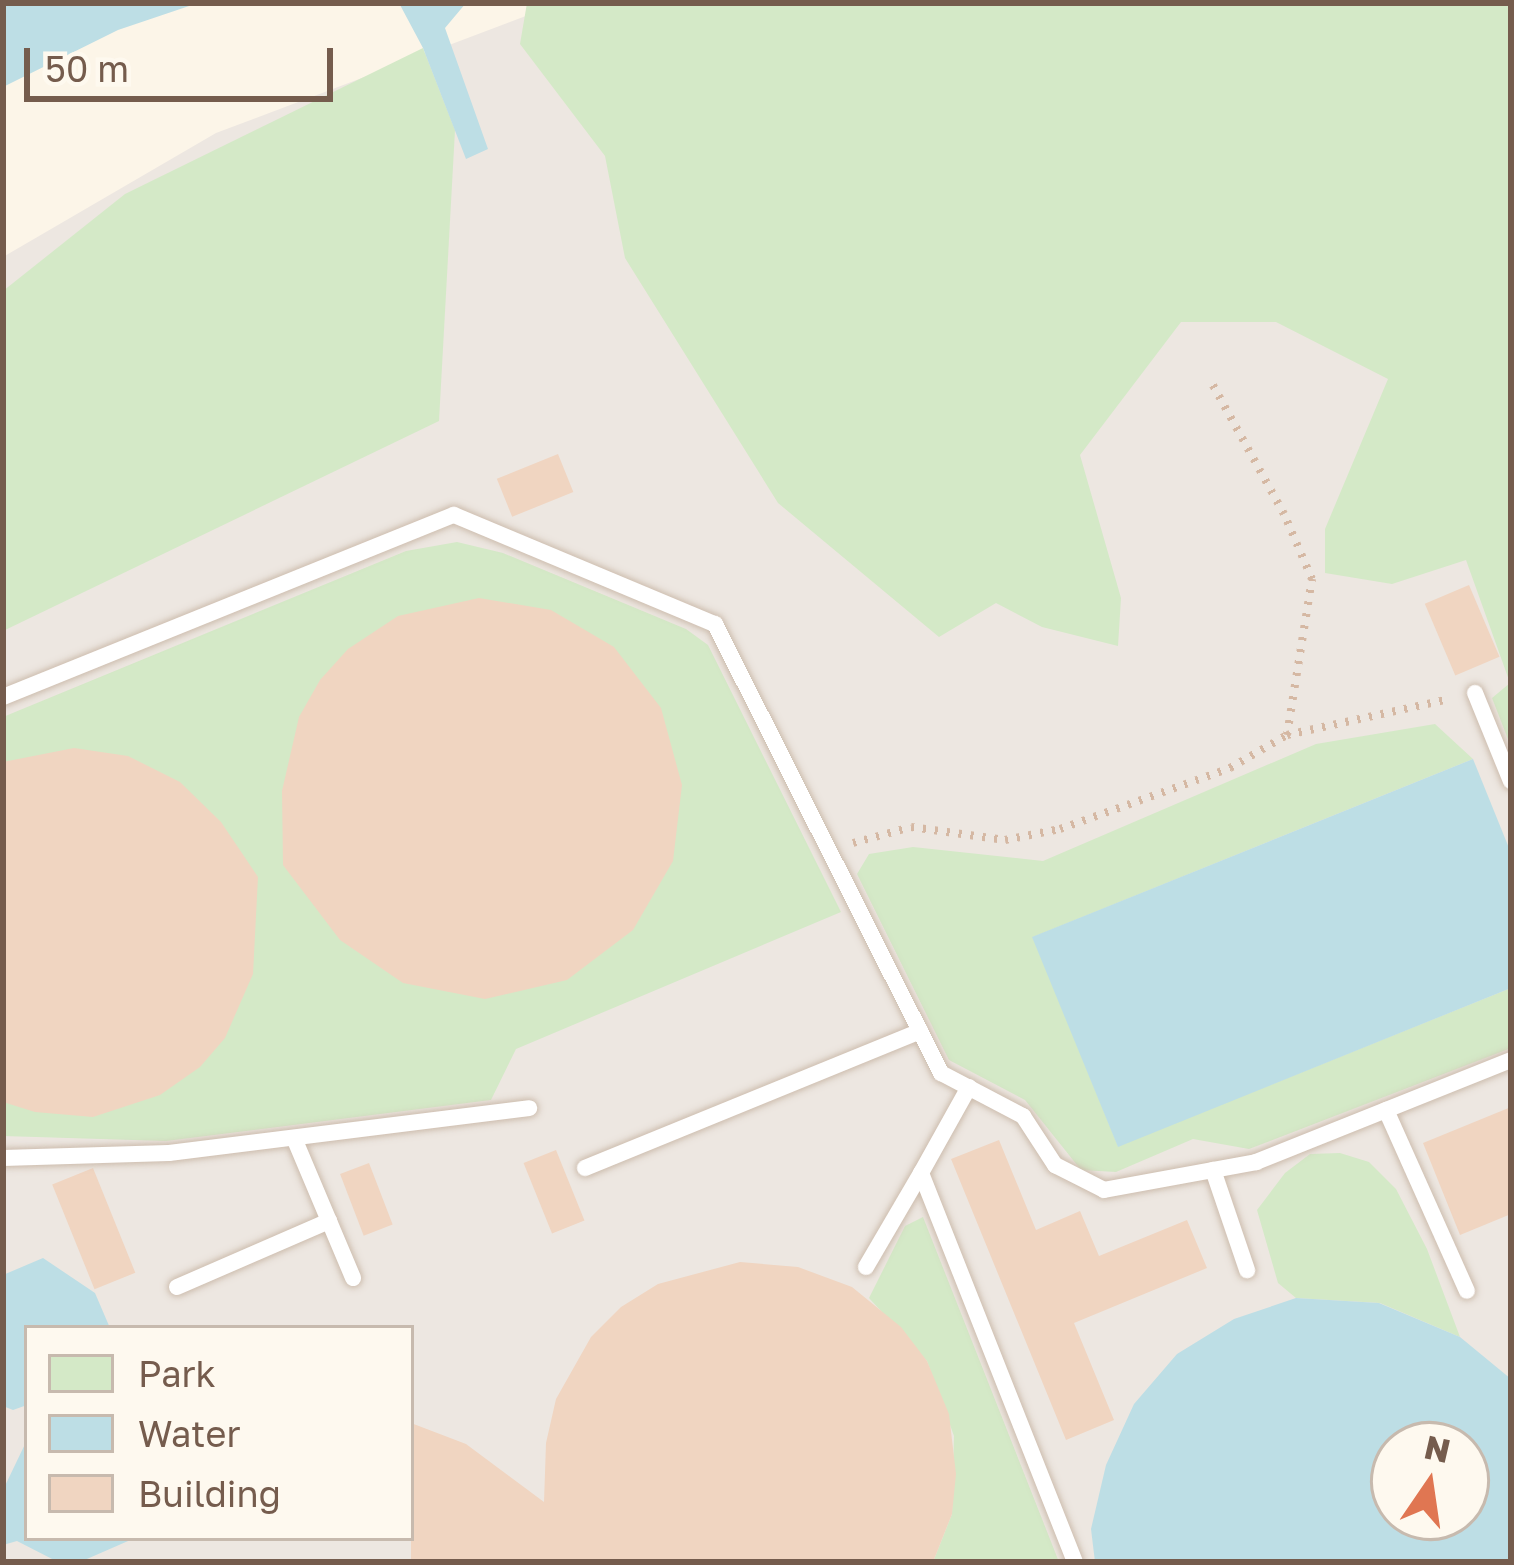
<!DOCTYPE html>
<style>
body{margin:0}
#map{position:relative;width:1514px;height:1565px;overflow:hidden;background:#fcf5e8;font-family:"Golos Text",sans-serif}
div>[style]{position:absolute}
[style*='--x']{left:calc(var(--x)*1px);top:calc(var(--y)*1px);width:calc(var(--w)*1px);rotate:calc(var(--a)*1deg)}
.industrial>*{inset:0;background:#ede7e1}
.green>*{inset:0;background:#d4e9c7}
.water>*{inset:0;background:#bddee5}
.building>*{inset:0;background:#f0d5c1;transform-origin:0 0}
.path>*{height:8px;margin-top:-4px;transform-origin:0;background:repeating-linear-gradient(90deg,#d5b8a3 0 3px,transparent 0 12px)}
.roads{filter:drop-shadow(0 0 3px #cdbdae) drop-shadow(0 0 3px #cdbdae)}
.service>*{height:16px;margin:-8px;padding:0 8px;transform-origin:8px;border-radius:8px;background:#fff}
span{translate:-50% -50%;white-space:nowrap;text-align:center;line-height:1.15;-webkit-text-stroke:9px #fef9ef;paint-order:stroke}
.frame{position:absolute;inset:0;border:6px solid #755c4d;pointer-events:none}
.legend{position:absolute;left:24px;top:1325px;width:390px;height:216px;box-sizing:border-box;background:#fef9ef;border:3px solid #c7baae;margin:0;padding:15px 21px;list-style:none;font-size:36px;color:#755c4d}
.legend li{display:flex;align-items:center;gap:24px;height:60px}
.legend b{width:60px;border:3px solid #c7baae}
.north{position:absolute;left:1370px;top:1421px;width:120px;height:120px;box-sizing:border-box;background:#fef9ef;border:3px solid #c7baae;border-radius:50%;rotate:13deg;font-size:33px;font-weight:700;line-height:48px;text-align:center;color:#755c4d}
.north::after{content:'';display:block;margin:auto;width:42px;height:54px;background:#e07652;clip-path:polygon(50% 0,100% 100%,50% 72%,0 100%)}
.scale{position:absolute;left:24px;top:48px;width:309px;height:54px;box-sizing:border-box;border:6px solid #755c4d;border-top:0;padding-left:15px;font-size:36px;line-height:42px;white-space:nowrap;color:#755c4d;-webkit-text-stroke:9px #fef9ef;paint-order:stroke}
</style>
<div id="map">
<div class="industrial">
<div style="clip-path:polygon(evenodd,560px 3px,1511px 3px,1511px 1562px,3px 1562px,3px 257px,216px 133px,560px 3px,27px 1328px,411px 1328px,411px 1538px,27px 1538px,27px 1328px,560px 3px,1394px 1445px,1466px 1445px,1466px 1517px,1394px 1517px,1394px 1445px)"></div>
</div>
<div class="green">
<div style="clip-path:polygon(527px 3px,1511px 3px,1511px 747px,1492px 698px,1510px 683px,1466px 560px,1392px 584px,1325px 573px,1325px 529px,1388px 379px,1276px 322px,1181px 322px,1080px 455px,1121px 598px,1118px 646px,1042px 627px,996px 603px,939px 637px,778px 503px,625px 258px,605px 156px,520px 44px)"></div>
<div style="clip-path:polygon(423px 48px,455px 130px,439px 421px,3px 631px,3px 291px,125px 194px)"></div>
<div style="clip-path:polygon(457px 542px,503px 553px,686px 629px,708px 645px,841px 912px,516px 1049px,491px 1100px,166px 1141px,3px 1136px,3px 717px,406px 551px)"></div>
<div style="clip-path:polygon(1435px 724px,1473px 759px,1033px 937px,1118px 1146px,1511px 988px,1511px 1048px,1249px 1149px,1193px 1139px,1116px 1172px,1081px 1170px,1025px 1100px,949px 1060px,857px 874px,869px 854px,913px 847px,1043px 861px,1316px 744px)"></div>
<div style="clip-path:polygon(1340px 1153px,1369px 1162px,1396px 1189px,1427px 1249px,1460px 1337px,1380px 1303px,1296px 1298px,1278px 1283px,1257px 1210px,1285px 1173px,1310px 1154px)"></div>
<div style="clip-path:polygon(923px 1217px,1059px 1562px,933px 1562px,952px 1514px,954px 1436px,927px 1361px,869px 1298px,905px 1226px)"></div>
</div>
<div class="water">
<div style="clip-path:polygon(3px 3px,198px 3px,118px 30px,3px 87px)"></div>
<div style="clip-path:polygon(399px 3px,466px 3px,445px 28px,488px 149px,466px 159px,423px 48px)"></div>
<div style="clip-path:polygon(1473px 759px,1511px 853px,1511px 988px,1118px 1147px,1032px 937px)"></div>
<div style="clip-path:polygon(43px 1258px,95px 1293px,110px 1328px,27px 1328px,27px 1405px,13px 1410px,3px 1406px,3px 1275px)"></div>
<div style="clip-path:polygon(evenodd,1296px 1298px,1379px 1303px,1460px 1337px,1511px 1379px,1511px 1562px,1095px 1562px,1091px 1529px,1106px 1465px,1134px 1404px,1177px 1354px,1234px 1319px,1296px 1298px,1466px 1445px,1466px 1517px,1394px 1517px,1394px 1445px,1466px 1445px)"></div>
<div style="clip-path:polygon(27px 1440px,27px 1538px,135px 1538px,80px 1562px,58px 1562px,17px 1541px,3px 1545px,3px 1490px)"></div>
</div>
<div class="building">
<div style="left:558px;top:454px;width:41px;height:66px;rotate:68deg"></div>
<div style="left:1469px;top:585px;width:78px;height:48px;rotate:67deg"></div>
<div style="clip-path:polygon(479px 598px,551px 610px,614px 647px,661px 708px,682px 785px,673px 861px,633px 930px,567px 980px,485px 999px,403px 983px,340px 940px,283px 865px,282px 791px,299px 717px,320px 680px,348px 649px,398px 616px)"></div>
<div style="clip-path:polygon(74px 748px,128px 756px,180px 782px,221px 822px,258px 877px,253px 974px,225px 1038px,200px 1067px,160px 1095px,93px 1117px,35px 1112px,3px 1102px,3px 762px)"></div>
<div style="clip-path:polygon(1511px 1107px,1511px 1214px,1460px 1235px,1423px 1143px)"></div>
<div style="clip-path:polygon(999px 1140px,1036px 1230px,1080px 1211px,1099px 1256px,1187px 1220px,1207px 1268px,1074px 1323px,1114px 1420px,1066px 1440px,951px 1159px)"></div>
<div style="left:556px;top:1150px;width:76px;height:35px;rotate:68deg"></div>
<div style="left:369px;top:1163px;width:66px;height:31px;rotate:69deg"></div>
<div style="left:93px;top:1168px;width:113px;height:44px;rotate:68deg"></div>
<div style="clip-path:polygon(740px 1262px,798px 1267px,852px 1287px,901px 1327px,927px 1361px,949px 1414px,956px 1474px,952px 1514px,933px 1562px,411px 1562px,411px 1423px,466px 1444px,544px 1502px,546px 1443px,556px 1399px,591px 1337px,621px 1307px,658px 1284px)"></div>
</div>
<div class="path">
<div style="--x:1287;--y:735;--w:167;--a:-12.5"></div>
<div style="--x:853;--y:843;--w:60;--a:-15.4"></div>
<div style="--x:911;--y:827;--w:95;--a:7.9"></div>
<div style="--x:1005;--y:840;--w:56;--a:-11.3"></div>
<div style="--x:1060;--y:829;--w:181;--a:-19.7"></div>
<div style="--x:1230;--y:768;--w:66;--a:-30.1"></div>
<div style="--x:1287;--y:735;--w:158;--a:-80.9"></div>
<div style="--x:1312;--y:579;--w:71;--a:-113.3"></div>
<div style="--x:1284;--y:514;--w:151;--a:-118.9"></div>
</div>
<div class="roads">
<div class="service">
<div style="--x:1475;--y:693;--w:95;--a:67.8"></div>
<div style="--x:3;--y:697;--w:486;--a:-22"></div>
<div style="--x:454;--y:515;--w:283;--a:22.7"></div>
<div style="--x:715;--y:624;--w:503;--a:63.28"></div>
<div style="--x:941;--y:1073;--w:93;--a:27.7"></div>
<div style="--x:1023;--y:1116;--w:59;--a:56.9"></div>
<div style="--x:1055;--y:1165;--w:55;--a:27"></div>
<div style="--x:1104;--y:1190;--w:155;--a:-10.4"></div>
<div style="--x:1256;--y:1162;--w:275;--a:-21.8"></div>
<div style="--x:969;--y:1087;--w:98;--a:119.2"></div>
<div style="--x:921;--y:1173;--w:418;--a:68.4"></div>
<div style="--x:1386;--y:1110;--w:198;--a:65.9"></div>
<div style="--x:294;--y:1138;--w:152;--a:67.1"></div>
<div style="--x:3;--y:1158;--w:166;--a:-1.7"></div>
<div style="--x:169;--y:1153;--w:363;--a:-7.1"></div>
<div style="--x:585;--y:1168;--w:362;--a:-22.2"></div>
<div style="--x:1213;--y:1170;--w:106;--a:71.2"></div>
<div style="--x:866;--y:1267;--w:109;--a:-59.7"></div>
<div style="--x:177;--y:1287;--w:166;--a:-23.5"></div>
</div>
</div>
<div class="frame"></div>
<ul class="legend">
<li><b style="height:33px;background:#d4e9c7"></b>Park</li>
<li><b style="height:33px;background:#bddee5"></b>Water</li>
<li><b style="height:33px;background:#f0d5c1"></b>Building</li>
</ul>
<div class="north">N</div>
<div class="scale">50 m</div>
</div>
